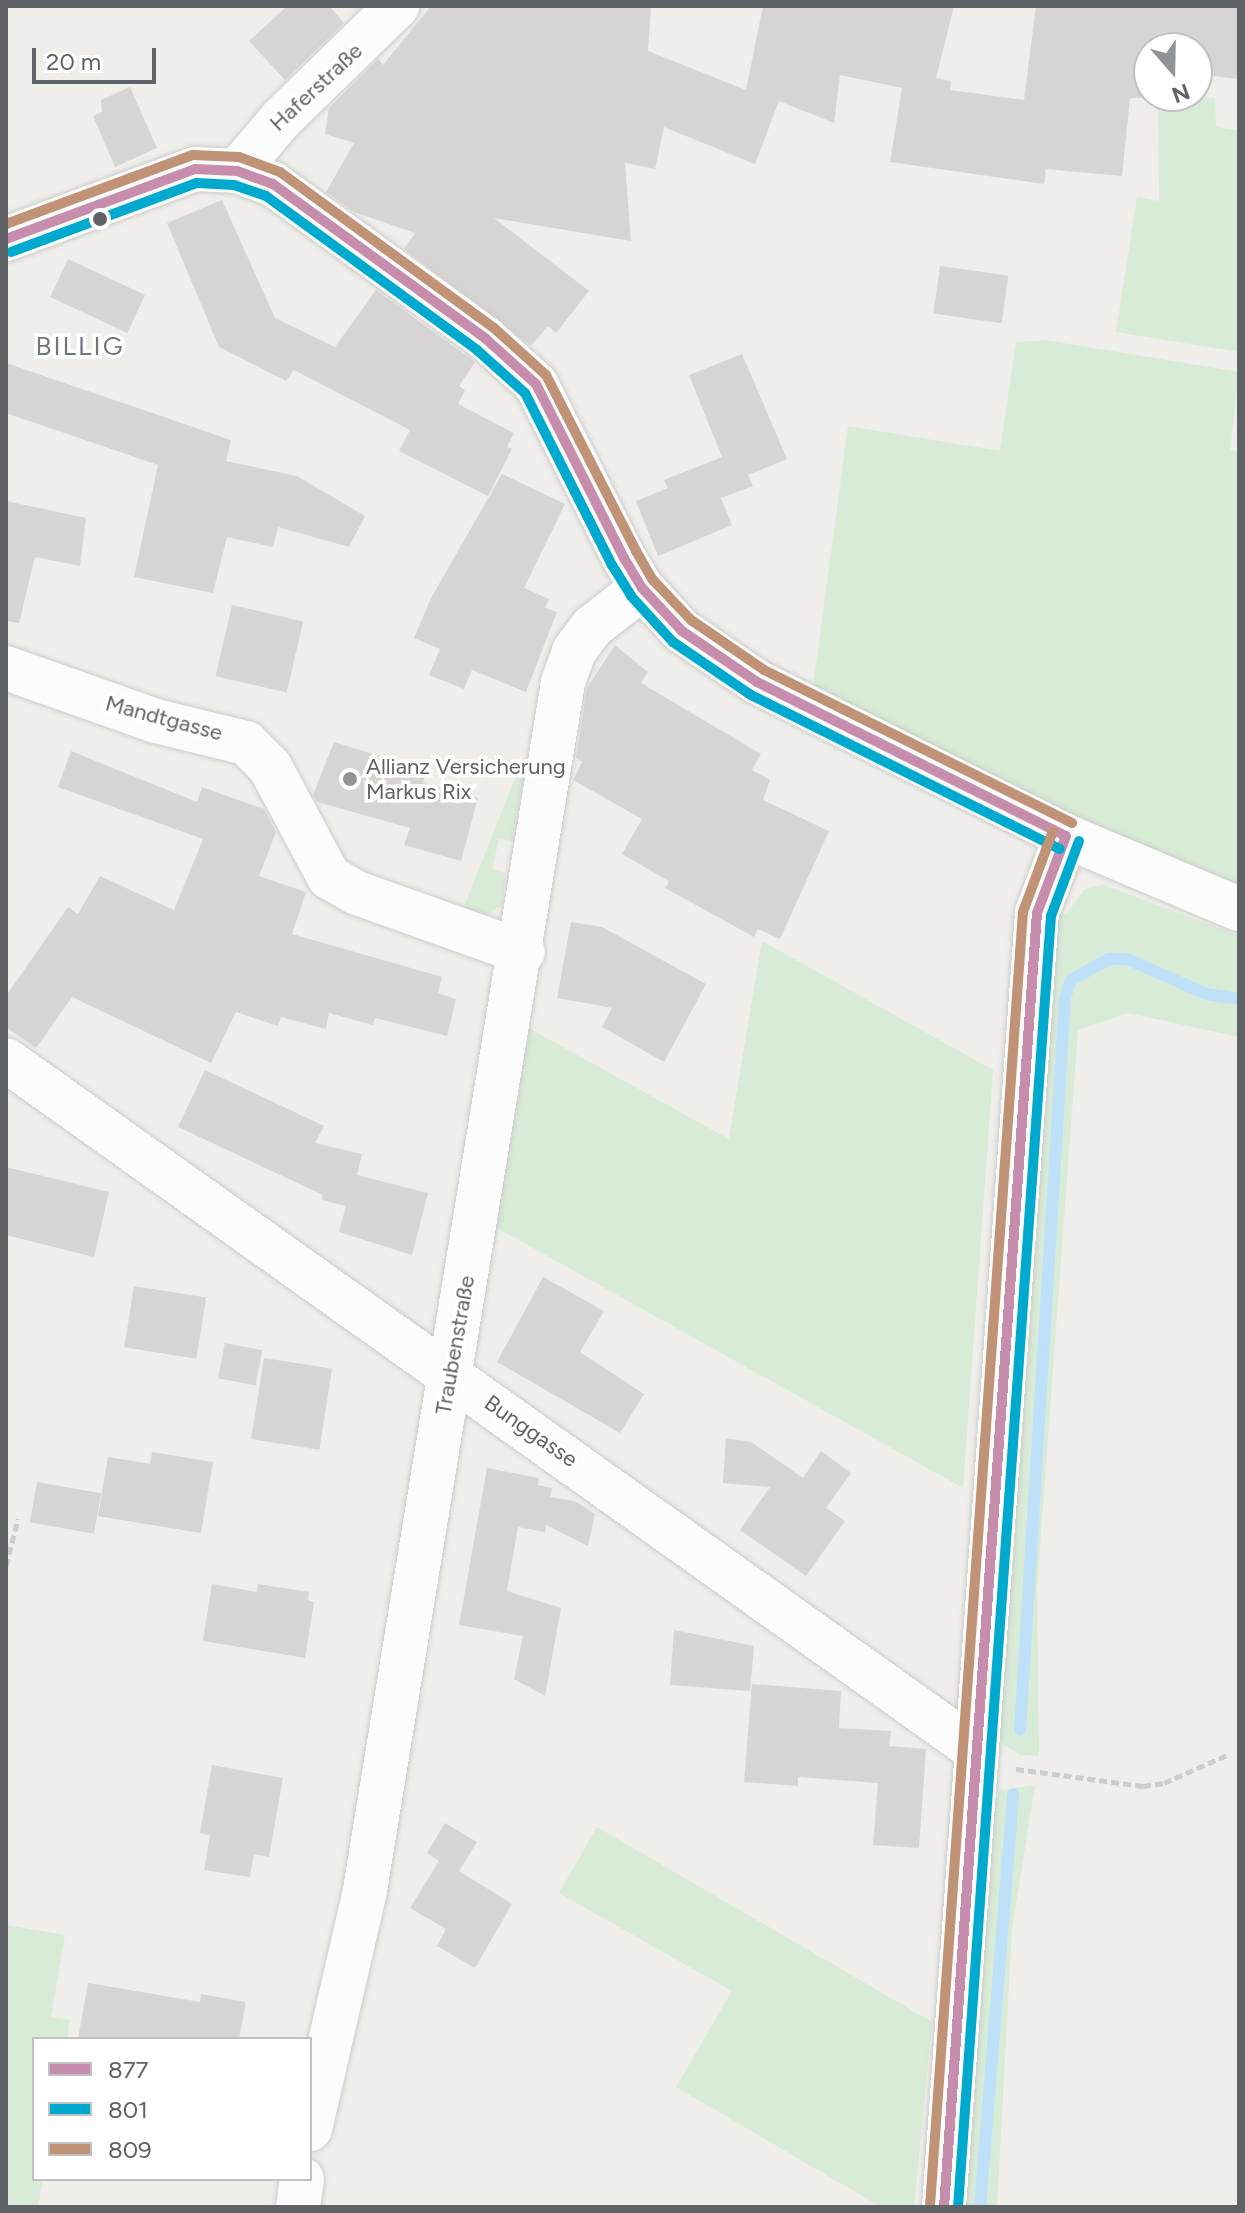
<!DOCTYPE html>
<meta charset="utf-8">
<style>
body{margin:0}
#map{position:relative;width:1245px;height:2213px;overflow:hidden;background:#efeeea;font-family:Figtree,sans-serif}
div>[style]{position:absolute}
[style*='--x']{left:calc(var(--x)*1px);top:calc(var(--y)*1px);width:calc(var(--w)*1px);rotate:calc(var(--a)*1deg)}
.green>*{inset:0;background:#d8ebd6}
.stream>*{height:12px;margin:-6px;padding:0 6px;transform-origin:6px;border-radius:6px;background:#bfe0f9}
.building>*{inset:0;background:#d6d5d3;transform-origin:0 0}
.path>*{height:5px;margin-top:-2.5px;transform-origin:0;background:repeating-linear-gradient(90deg,#cacfcc 0 8px,transparent 0 12px)}
.roads{filter:drop-shadow(0 0 2px #cbcccc) drop-shadow(0 0 2px #cbcccc)}
.street>*{height:44px;margin:-22px;padding:0 22px;transform-origin:22px;border-radius:22px;background:#fdfcfc}
.secondary>*{height:44px;margin:-22px;padding:0 22px;transform-origin:22px;border-radius:22px;background:#fdfcfc}
.bus-1>*{height:10px;margin:-5px;padding:0 5px;transform-origin:5px;border-radius:5px;background:#c78dac}
.bus-2>*{height:10px;margin:-5px;padding:0 5px;transform-origin:5px;border-radius:5px;background:#00a9ce}
.bus-3>*{height:10px;margin:-5px;padding:0 5px;transform-origin:5px;border-radius:5px;background:#c09276}
.dots>*{width:22px;height:22px;translate:-50% -50%;box-sizing:border-box;border:4px solid #fff;border-radius:50%}
span{translate:-50% -50%;white-space:nowrap;text-align:center;line-height:1.15;-webkit-text-stroke:7px #fff;paint-order:stroke}
.street-label{font-size:22px;color:#5f6368}
.poi-label{font-size:22px;color:#5f6368}
.left{translate:0 -50%;text-align:left}
.quarter-label{font-size:26px;color:#70757a;letter-spacing:2px}
.frame{position:absolute;inset:0;border:8px solid #5f6368;pointer-events:none}
.legend{position:absolute;left:32px;top:2037px;width:280px;height:144px;box-sizing:border-box;background:#fff;border:2px solid #bfc1c3;margin:0;padding:10px 14px;list-style:none;font-size:24px;color:#5f6368}
.legend li{display:flex;align-items:center;gap:16px;height:40px}
.legend b{width:40px;border:2px solid #bfc1c3}
.north{position:absolute;left:1133px;top:32px;width:80px;height:80px;box-sizing:border-box;background:#fff;border:2px solid #bfc1c3;border-radius:50%;rotate:160deg;font-size:22px;font-weight:700;line-height:32px;text-align:center;color:#5f6368}
.north::after{content:'';display:block;margin:auto;width:28px;height:36px;background:#919496;clip-path:polygon(50% 0,100% 100%,50% 72%,0 100%)}
.scale{position:absolute;left:32px;top:48px;width:124px;height:36px;box-sizing:border-box;border:4px solid #5f6368;border-top:0;padding-left:10px;font-size:24px;line-height:28px;white-space:nowrap;color:#5f6368;-webkit-text-stroke:6px #fff;paint-order:stroke}
</style>
<div id="map">
<div class="green">
<div style="clip-path:polygon(1158px 97px,1215px 98px,1216px 127px,1239px 130px,1239px 352px,1116px 332px,1137px 197px,1159px 201px)"></div>
<div style="clip-path:polygon(1045px 340px,1239px 372px,1230px 450px,1239px 452px,1239px 886px,1145px 852px,812px 694px,848px 426px,1000px 451px,1016px 342px)"></div>
<div style="clip-path:polygon(525px 772px,512px 841px,499px 839px,492px 869px,506px 873px,502px 905px,486px 915px,460px 917px,517px 773px)"></div>
<div style="clip-path:polygon(1104px 885px,1239px 936px,1239px 1037px,1128px 1013px,1078px 1030px,1037px 1587px,1039px 1756px,1020px 1755px,1002px 1744px,998px 1722px,1056px 913px,1066px 914px,1085px 889px)"></div>
<div style="clip-path:polygon(762px 941px,993px 1070px,963px 1488px,490px 1224px,523px 1025px,729px 1139px)"></div>
<div style="clip-path:polygon(1035px 1785px,1012px 1929px,997px 2207px,963px 2207px,995px 1804px,1000px 1790px)"></div>
<div style="clip-path:polygon(597px 1827px,932px 2022px,914px 2207px,881px 2207px,676px 2087px,732px 1991px,559px 1893px)"></div>
<div style="clip-path:polygon(6px 1925px,65px 1935px,51px 2017px,70px 2020px,67px 2039px,34px 2039px,34px 2179px,43px 2179px,38px 2207px,6px 2207px)"></div>
</div>
<div class="stream">
<div style="--x:1020;--y:1730;--w:733;--a:-86.48"></div>
<div style="--x:1065;--y:998;--w:19;--a:-72"></div>
<div style="--x:1071;--y:980;--w:43;--a:-28.9"></div>
<div style="--x:1109;--y:959;--w:18;--a:0"></div>
<div style="--x:1127;--y:959;--w:86;--a:23.9"></div>
<div style="--x:1206;--y:994;--w:33;--a:9"></div>
<div style="--x:980;--y:2207;--w:414;--a:-85.4"></div>
</div>
<div class="building">
<div style="clip-path:polygon(287px 6px,329px 6px,344px 23px,285px 80px,249px 41px)"></div>
<div style="clip-path:polygon(evenodd,431px 6px,651px 6px,648px 51px,746px 90px,763px 6px,954px 6px,936px 78px,951px 81px,950px 90px,1024px 100px,1036px 6px,1239px 6px,1239px 79px,1202px 75px,1202px 97px,1130px 98px,1122px 176px,1046px 169px,1044px 184px,890px 162px,902px 88px,840px 75px,834px 123px,779px 101px,755px 164px,664px 127px,655px 169px,625px 163px,631px 241px,494px 218px,589px 291px,556px 333px,548px 326px,531px 346px,404px 249px,415px 233px,354px 212px,326px 192px,354px 143px,325px 134px,329px 108px,378px 59px,383px 65px,431px 6px,1149px 48px,1197px 48px,1197px 96px,1149px 96px,1149px 48px)"></div>
<div style="clip-path:polygon(130px 87px,157px 148px,115px 167px,93px 116px,102px 112px,101px 100px)"></div>
<div style="clip-path:polygon(222px 200px,275px 318px,335px 347px,376px 290px,475px 362px,459px 386px,465px 390px,458px 404px,514px 433px,507px 447px,512px 449px,488px 496px,399px 451px,410px 430px,294px 370px,286px 381px,219px 347px,167px 223px)"></div>
<div style="left:68px;top:259px;width:85px;height:42px;rotate:25deg"></div>
<div style="left:940px;top:266px;width:69px;height:48px;rotate:8deg"></div>
<div style="clip-path:polygon(742px 354px,787px 459px,748px 475px,753px 486px,721px 498px,732px 525px,658px 556px,636px 501px,668px 488px,664px 480px,722px 457px,689px 375px)"></div>
<div style="clip-path:polygon(6px 363px,231px 440px,226px 461px,297px 476px,365px 516px,349px 547px,278px 527px,273px 547px,227px 537px,213px 593px,134px 577px,158px 465px,6px 413px)"></div>
<div style="clip-path:polygon(502px 474px,565px 504px,524px 588px,549px 599px,545px 608px,557px 612px,526px 692px,472px 670px,464px 689px,429px 675px,440px 649px,414px 638px,431px 598px)"></div>
<div style="clip-path:polygon(6px 501px,86px 518px,80px 566px,35px 557px,19px 623px,6px 621px)"></div>
<div style="left:232px;top:605px;width:73px;height:73px;rotate:13deg"></div>
<div style="clip-path:polygon(615px 645px,648px 672px,641px 683px,761px 754px,752px 770px,770px 780px,763px 800px,829px 831px,780px 939px,758px 929px,754px 937px,665px 888px,669px 881px,622px 854px,642px 819px,573px 780px,582px 762px,576px 758px,587px 688px)"></div>
<div style="clip-path:polygon(334px 742px,426px 770px,423px 783px,478px 798px,461px 861px,404px 845px,410px 828px,317px 802px,313px 795px)"></div>
<div style="clip-path:polygon(71px 751px,197px 802px,202px 787px,264px 809px,276px 832px,259px 876px,306px 892px,292px 934px,442px 977px,438px 993px,456px 999px,447px 1036px,375px 1018px,373px 1025px,329px 1013px,326px 1029px,281px 1017px,278px 1026px,236px 1012px,211px 1063px,72px 997px,36px 1048px,6px 1027px,6px 996px,68px 907px,78px 914px,100px 876px,174px 910px,203px 839px,58px 787px)"></div>
<div style="clip-path:polygon(571px 922px,602px 927px,706px 984px,664px 1062px,602px 1027px,612px 1008px,557px 998px)"></div>
<div style="clip-path:polygon(205px 1070px,324px 1126px,315px 1143px,362px 1154px,357px 1175px,428px 1193px,412px 1255px,339px 1232px,346px 1206px,322px 1200px,323px 1195px,178px 1127px)"></div>
<div style="clip-path:polygon(6px 1167px,109px 1192px,94px 1257px,6px 1235px)"></div>
<div style="clip-path:polygon(543px 1277px,604px 1311px,580px 1352px,644px 1394px,620px 1433px,497px 1362px)"></div>
<div style="left:134px;top:1286px;width:73px;height:62px;rotate:9deg"></div>
<div style="left:225px;top:1343px;width:38px;height:36px;rotate:11deg"></div>
<div style="left:264px;top:1358px;width:69px;height:82px;rotate:9deg"></div>
<div style="clip-path:polygon(726px 1438px,751px 1442px,803px 1478px,821px 1451px,851px 1473px,826px 1508px,845px 1521px,806px 1576px,740px 1530px,770px 1487px,723px 1483px)"></div>
<div style="clip-path:polygon(152px 1452px,213px 1462px,201px 1533px,98px 1516px,108px 1457px,150px 1464px)"></div>
<div style="clip-path:polygon(487px 1468px,539px 1478px,538px 1485px,552px 1488px,550px 1497px,575px 1501px,595px 1514px,588px 1546px,546px 1525px,545px 1532px,518px 1527px,507px 1591px,561px 1608px,545px 1696px,514px 1679px,523px 1636px,459px 1625px)"></div>
<div style="left:37px;top:1482px;width:65px;height:41px;rotate:10deg"></div>
<div style="clip-path:polygon(212px 1584px,257px 1592px,258px 1584px,309px 1592px,308px 1600px,314px 1602px,305px 1658px,203px 1641px)"></div>
<div style="clip-path:polygon(674px 1630px,754px 1646px,750px 1691px,670px 1685px)"></div>
<div style="clip-path:polygon(752px 1684px,841px 1691px,839px 1728px,891px 1731px,889px 1746px,926px 1749px,919px 1848px,873px 1845px,878px 1783px,798px 1777px,798px 1786px,744px 1782px)"></div>
<div style="clip-path:polygon(212px 1765px,283px 1778px,269px 1857px,254px 1854px,250px 1877px,204px 1870px,210px 1835px,200px 1833px)"></div>
<div style="clip-path:polygon(445px 1823px,477px 1842px,459px 1871px,512px 1904px,475px 1968px,437px 1946px,446px 1929px,410px 1908px,439px 1861px,427px 1853px)"></div>
<div style="clip-path:polygon(88px 1983px,200px 2002px,201px 1994px,246px 2002px,239px 2039px,78px 2039px)"></div>
</div>
<div class="path">
<div style="--x:6;--y:1566;--w:49;--a:-75.7"></div>
<div style="--x:1016;--y:1769;--w:128;--a:7.6"></div>
<div style="--x:1143;--y:1786;--w:21;--a:-8"></div>
<div style="--x:1164;--y:1783;--w:69;--a:-24"></div>
</div>
<div class="roads">
<div class="street">
<div style="--x:237;--y:171;--w:70;--a:-49.7"></div>
<div style="--x:282;--y:118;--w:161;--a:-44.2"></div>
<div style="--x:6;--y:668;--w:159;--a:19.5"></div>
<div style="--x:156;--y:721;--w:93;--a:13.7"></div>
<div style="--x:246;--y:743;--w:34;--a:45"></div>
<div style="--x:270;--y:767;--w:125;--a:61.8"></div>
<div style="--x:329;--y:877;--w:32;--a:30"></div>
<div style="--x:357;--y:893;--w:176;--a:19.6"></div>
<div style="--x:1066;--y:836;--w:188;--a:22.9"></div>
<div style="--x:6;--y:1060;--w:1190;--a:35.43"></div>
<div style="--x:310;--y:2129;--w:245;--a:-77"></div>
<div style="--x:365;--y:1890;--w:1224;--a:-80.69"></div>
<div style="--x:563;--y:682;--w:33;--a:-70"></div>
<div style="--x:574;--y:651;--w:30;--a:-53"></div>
<div style="--x:592;--y:627;--w:63;--a:-38"></div>
<div style="--x:298;--y:2207;--w:28;--a:-82"></div>
</div>
<div class="secondary">
<div style="--x:6;--y:239;--w:202;--a:-20.3"></div>
<div style="--x:195;--y:169;--w:42;--a:2.7"></div>
<div style="--x:237;--y:171;--w:38;--a:20"></div>
<div style="--x:273;--y:184;--w:263;--a:36"></div>
<div style="--x:486;--y:339;--w:67;--a:42"></div>
<div style="--x:536;--y:384;--w:195;--a:63.2"></div>
<div style="--x:624;--y:558;--w:35;--a:59"></div>
<div style="--x:642;--y:588;--w:59;--a:47.1"></div>
<div style="--x:682;--y:631;--w:91;--a:34.2"></div>
<div style="--x:757;--y:682;--w:345;--a:26.5"></div>
<div style="--x:1066;--y:836;--w:82;--a:110.6"></div>
<div style="--x:1037;--y:913;--w:1297;--a:94.11"></div>
</div>
</div>
<div class="bus-1">
<div style="--x:6;--y:239;--w:202;--a:-20.3"></div>
<div style="--x:195;--y:169;--w:42;--a:2.7"></div>
<div style="--x:237;--y:171;--w:38;--a:20"></div>
<div style="--x:273;--y:184;--w:263;--a:36"></div>
<div style="--x:486;--y:339;--w:67;--a:42"></div>
<div style="--x:536;--y:384;--w:195;--a:63.2"></div>
<div style="--x:624;--y:558;--w:35;--a:59"></div>
<div style="--x:642;--y:588;--w:59;--a:47.1"></div>
<div style="--x:682;--y:631;--w:91;--a:34.2"></div>
<div style="--x:757;--y:682;--w:345;--a:26.5"></div>
<div style="--x:944;--y:2207;--w:1297;--a:-85.89"></div>
<div style="--x:1037;--y:913;--w:82;--a:-69.4"></div>
</div>
<div class="bus-2">
<div style="--x:11;--y:252;--w:198;--a:-20.4"></div>
<div style="--x:197;--y:183;--w:37;--a:3"></div>
<div style="--x:234;--y:185;--w:34;--a:19"></div>
<div style="--x:266;--y:196;--w:261;--a:36.1"></div>
<div style="--x:477;--y:350;--w:64;--a:41.9"></div>
<div style="--x:525;--y:393;--w:193;--a:63.2"></div>
<div style="--x:612;--y:565;--w:36;--a:58"></div>
<div style="--x:631;--y:596;--w:62;--a:47.6"></div>
<div style="--x:673;--y:642;--w:94;--a:34.2"></div>
<div style="--x:751;--y:695;--w:345;--a:26.5"></div>
<div style="--x:958;--y:2207;--w:1294;--a:-85.88"></div>
<div style="--x:1051;--y:916;--w:80;--a:-69.5"></div>
</div>
<div class="bus-3">
<div style="--x:6;--y:224;--w:199;--a:-20.3"></div>
<div style="--x:193;--y:155;--w:46;--a:2.5"></div>
<div style="--x:239;--y:157;--w:44;--a:20.1"></div>
<div style="--x:280;--y:172;--w:265;--a:36.1"></div>
<div style="--x:494;--y:328;--w:70;--a:42.1"></div>
<div style="--x:546;--y:375;--w:198;--a:62.9"></div>
<div style="--x:636;--y:551;--w:34;--a:60"></div>
<div style="--x:653;--y:580;--w:55;--a:46.5"></div>
<div style="--x:691;--y:620;--w:88;--a:34.4"></div>
<div style="--x:764;--y:670;--w:344;--a:26.4"></div>
<div style="--x:930;--y:2206;--w:1297;--a:-85.89"></div>
<div style="--x:1023;--y:912;--w:86;--a:-69.7"></div>
</div>
<div class="dots">
<div style="left:100px;top:219px;background:#5f6368"></div>
<div style="left:350px;top:779px;background:#919496"></div>
</div>
<div class="street-label">
<span style="left:316px;top:87px;rotate:-43deg">Haferstraße</span>
<span style="left:164px;top:718px;rotate:15deg">Mandtgasse</span>
<span style="left:455px;top:1345px;rotate:-80deg">Traubenstraße</span>
<span style="left:531px;top:1431px;rotate:35deg">Bunggasse</span>
</div>
<div class="poi-label">
<span class="left" style="left:366px;top:779px">Allianz Versicherung<br>Markus Rix</span>
</div>
<div class="quarter-label">
<span style="left:80px;top:347px">BILLIG</span>
</div>
<div class="frame"></div>
<ul class="legend">
<li><b style="height:10px;background:#c78dac"></b>877</li>
<li><b style="height:10px;background:#00a9ce"></b>801</li>
<li><b style="height:10px;background:#c09276"></b>809</li>
</ul>
<div class="north">N</div>
<div class="scale">20 m</div>
</div>
